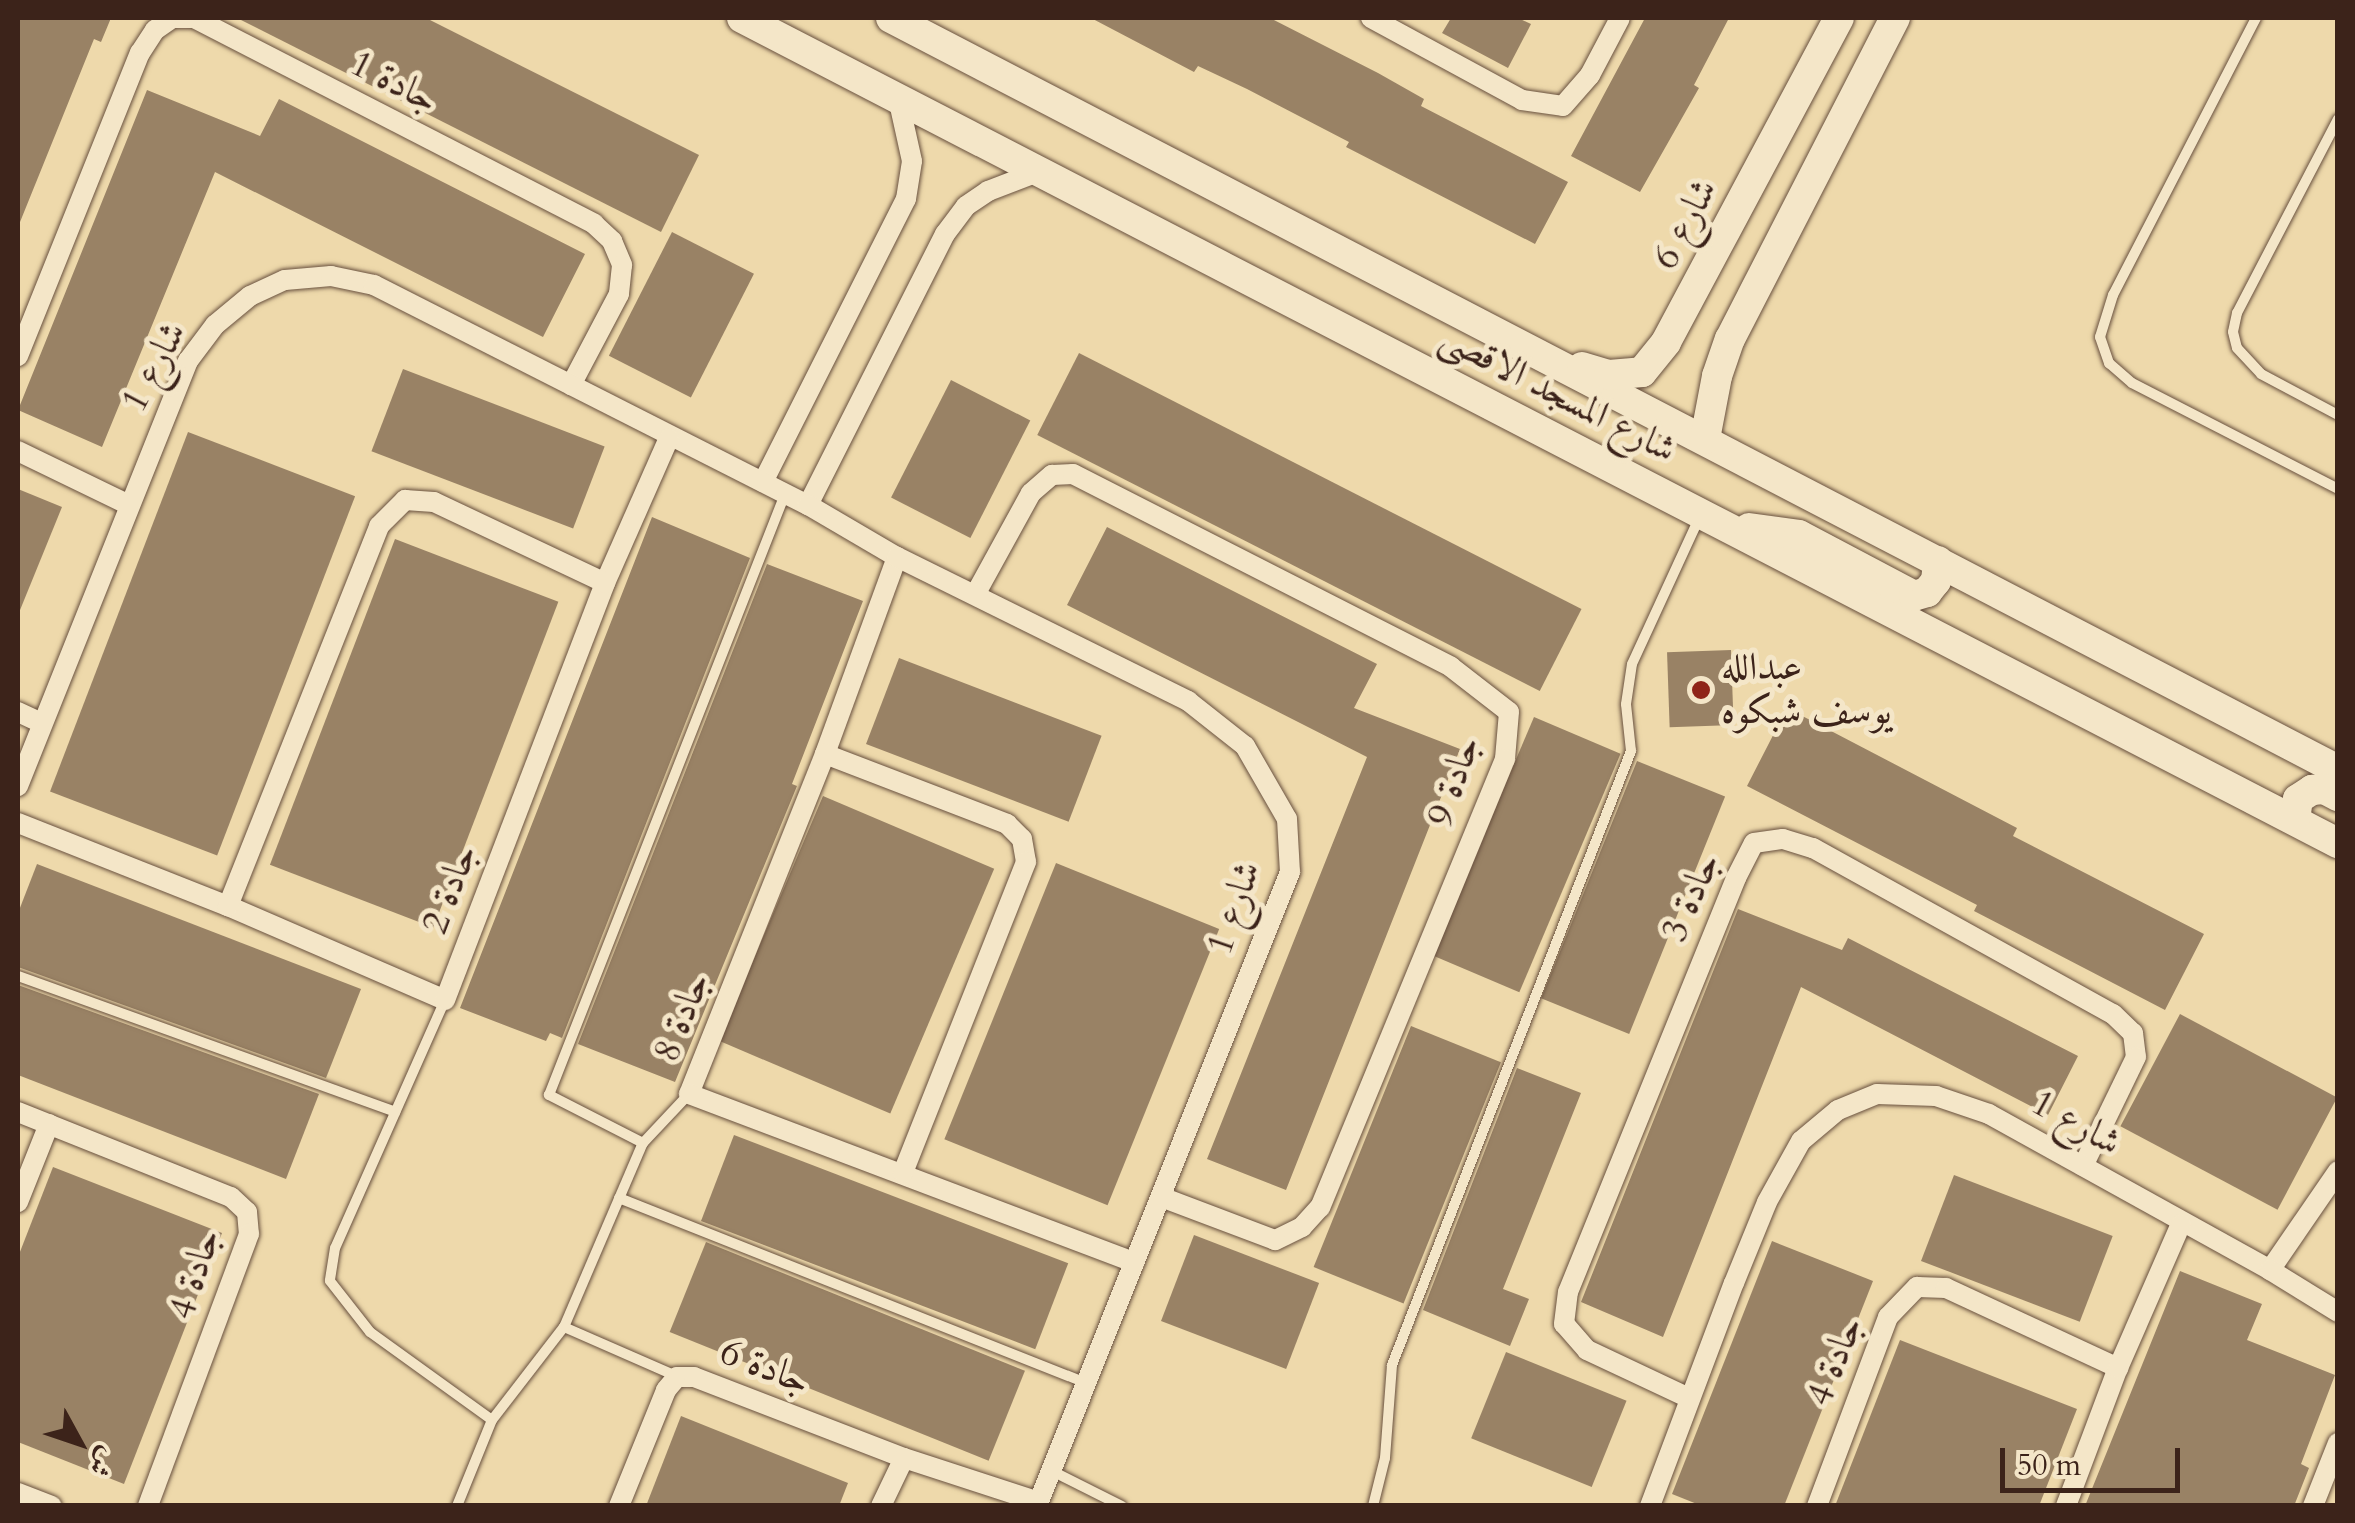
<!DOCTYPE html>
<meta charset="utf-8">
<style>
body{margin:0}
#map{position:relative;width:2355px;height:1523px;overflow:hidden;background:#eed9ab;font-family:Cardo,Amiri,serif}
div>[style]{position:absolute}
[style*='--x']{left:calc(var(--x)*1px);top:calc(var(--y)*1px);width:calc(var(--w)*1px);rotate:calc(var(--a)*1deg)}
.building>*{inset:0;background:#998265;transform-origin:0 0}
.roads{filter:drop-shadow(0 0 2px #68503e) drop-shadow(0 0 2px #68503e)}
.lane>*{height:10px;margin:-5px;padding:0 5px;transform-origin:5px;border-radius:5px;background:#f4e6c8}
.street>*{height:20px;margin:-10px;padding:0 10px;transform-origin:10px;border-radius:10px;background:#f4e6c8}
.secondary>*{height:30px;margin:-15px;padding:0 15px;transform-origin:15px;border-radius:15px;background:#f4e6c8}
.dots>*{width:28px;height:28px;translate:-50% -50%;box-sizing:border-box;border:5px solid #f4e6c8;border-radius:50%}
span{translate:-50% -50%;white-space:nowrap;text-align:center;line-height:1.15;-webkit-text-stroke:10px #f4e6c8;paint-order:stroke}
.street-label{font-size:38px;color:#3c231a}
.poi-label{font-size:38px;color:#3c231a}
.left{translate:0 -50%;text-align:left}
.frame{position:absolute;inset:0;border:20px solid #3c231a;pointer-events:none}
.north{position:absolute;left:30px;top:1393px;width:100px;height:100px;-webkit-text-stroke:8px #f4e6c8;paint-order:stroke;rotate:130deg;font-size:28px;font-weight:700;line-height:40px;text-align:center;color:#3c231a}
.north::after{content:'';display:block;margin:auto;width:35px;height:45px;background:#3c231a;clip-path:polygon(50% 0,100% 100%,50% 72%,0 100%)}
.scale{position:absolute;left:2000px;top:1448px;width:180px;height:45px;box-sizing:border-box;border:5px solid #3c231a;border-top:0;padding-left:12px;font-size:30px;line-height:35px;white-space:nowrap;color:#3c231a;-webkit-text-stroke:8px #f4e6c8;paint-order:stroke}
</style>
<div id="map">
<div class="building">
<div style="clip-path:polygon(18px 18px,111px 18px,101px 42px,94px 39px,18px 227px)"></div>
<div style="clip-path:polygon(237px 18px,426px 18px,699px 155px,661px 232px)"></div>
<div style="clip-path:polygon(1091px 18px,1270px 18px,1378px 73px,1424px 99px,1421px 106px,1568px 182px,1535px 244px,1346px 147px,1349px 142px,1247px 89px,1198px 66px,1194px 72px)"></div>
<div style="clip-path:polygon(1451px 18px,1518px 18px,1531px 24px,1508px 68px,1442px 33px)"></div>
<div style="clip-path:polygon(1645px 18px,1729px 18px,1694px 85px,1699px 88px,1640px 192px,1571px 156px)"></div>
<div style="clip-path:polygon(147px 90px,260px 136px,279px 99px,585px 254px,543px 337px,215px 172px,102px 447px,18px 410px)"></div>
<div style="left:672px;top:232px;width:92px;height:139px;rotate:27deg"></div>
<div style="left:1079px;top:353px;width:564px;height:92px;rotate:27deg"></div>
<div style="left:403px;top:369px;width:216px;height:88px;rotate:21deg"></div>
<div style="left:951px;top:380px;width:89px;height:132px;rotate:27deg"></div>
<div style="left:188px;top:432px;width:179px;height:385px;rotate:21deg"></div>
<div style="clip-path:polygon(18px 489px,62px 507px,18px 615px)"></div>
<div style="clip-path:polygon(652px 517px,750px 558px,562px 1038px,550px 1033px,546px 1041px,460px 1008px)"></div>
<div style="clip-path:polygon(1107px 527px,1377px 664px,1354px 708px,1460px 749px,1286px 1190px,1207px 1159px,1367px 757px,1067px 605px)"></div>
<div style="left:395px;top:539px;width:175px;height:349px;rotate:21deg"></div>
<div style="clip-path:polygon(767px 564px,863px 601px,792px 784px,797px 786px,675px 1082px,578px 1044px)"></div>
<div style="left:1731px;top:650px;width:75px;height:64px;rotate:88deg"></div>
<div style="left:899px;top:658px;width:217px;height:92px;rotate:21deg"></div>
<div style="clip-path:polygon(1787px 708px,2017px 828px,2013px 836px,2204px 934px,2165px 1010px,1974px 911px,1977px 905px,1747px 786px)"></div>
<div style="left:1534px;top:717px;width:94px;height:259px;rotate:23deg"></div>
<div style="left:1637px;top:761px;width:95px;height:256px;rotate:22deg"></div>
<div style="left:823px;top:796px;width:186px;height:266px;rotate:23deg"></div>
<div style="left:1056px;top:863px;width:176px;height:298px;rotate:22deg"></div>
<div style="clip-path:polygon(37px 864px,361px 989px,326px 1078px,18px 967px,18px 913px)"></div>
<div style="clip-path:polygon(1738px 909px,1842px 950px,1848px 938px,2078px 1056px,2048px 1115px,1801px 987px,1663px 1337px,1581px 1302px)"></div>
<div style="clip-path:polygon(18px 985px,319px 1094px,286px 1179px,18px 1075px)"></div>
<div style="left:2180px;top:1014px;width:178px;height:127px;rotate:28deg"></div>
<div style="left:1411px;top:1026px;width:97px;height:260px;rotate:22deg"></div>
<div style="clip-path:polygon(1517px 1068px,1581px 1093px,1503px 1289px,1529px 1299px,1510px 1346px,1423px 1310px)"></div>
<div style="left:734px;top:1135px;width:358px;height:92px;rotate:21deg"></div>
<div style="clip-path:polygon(53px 1167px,222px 1233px,124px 1484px,18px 1442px,18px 1257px)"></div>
<div style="left:1954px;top:1175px;width:170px;height:92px;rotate:21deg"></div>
<div style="left:1194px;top:1235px;width:134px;height:92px;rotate:21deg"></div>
<div style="clip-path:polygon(1772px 1241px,1873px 1281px,1784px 1506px,1702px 1506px,1672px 1494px)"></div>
<div style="left:706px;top:1242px;width:344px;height:97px;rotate:22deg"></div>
<div style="clip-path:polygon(2180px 1271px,2262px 1304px,2247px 1340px,2335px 1375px,2301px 1464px,2309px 1468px,2294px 1506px,2085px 1506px)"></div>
<div style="clip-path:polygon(1900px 1340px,2077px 1409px,2039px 1506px,1835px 1506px)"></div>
<div style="left:1506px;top:1352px;width:130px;height:93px;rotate:22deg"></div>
<div style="clip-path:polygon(681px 1416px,848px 1483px,839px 1506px,646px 1506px)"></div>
</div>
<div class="roads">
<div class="lane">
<div style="--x:2256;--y:18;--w:312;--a:117.3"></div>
<div style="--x:2113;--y:295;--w:44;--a:107.2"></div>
<div style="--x:2100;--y:337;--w:28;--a:71"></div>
<div style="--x:2109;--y:363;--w:30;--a:41"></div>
<div style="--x:2132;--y:383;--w:232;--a:27.2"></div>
<div style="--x:2338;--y:119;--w:219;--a:117.5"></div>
<div style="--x:2237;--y:313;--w:19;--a:102"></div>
<div style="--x:2233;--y:332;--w:16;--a:76"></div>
<div style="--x:2237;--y:348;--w:35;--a:47"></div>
<div style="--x:2261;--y:374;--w:87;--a:28"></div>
<div style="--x:18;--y:976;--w:401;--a:19.8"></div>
<div style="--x:445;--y:1000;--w:271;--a:113.9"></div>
<div style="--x:335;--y:1248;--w:33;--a:99"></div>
<div style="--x:330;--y:1281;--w:65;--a:51.9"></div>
<div style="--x:370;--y:1332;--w:150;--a:35.8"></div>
<div style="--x:643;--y:1143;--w:106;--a:-152.9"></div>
<div style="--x:549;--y:1095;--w:646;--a:-68.56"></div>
<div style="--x:619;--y:1198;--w:502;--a:21.61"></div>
<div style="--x:564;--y:1327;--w:122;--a:23.6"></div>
<div style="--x:1052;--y:1471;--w:78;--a:26.6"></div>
<div style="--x:457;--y:1506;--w:93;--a:-67.9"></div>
<div style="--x:492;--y:1420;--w:118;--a:-52.3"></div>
<div style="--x:564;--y:1327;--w:200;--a:-66.8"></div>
<div style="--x:643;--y:1143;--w:67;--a:-46.8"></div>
<div style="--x:1373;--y:1506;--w:49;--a:-76"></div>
<div style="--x:1385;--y:1458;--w:93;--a:-85.7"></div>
<div style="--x:1392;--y:1365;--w:659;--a:-68.73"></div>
<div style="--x:1631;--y:751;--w:47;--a:-96.1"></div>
<div style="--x:1626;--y:704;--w:40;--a:-81.5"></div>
<div style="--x:1632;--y:664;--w:161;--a:-65.3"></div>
</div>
<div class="street">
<div style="--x:1371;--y:18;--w:172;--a:28.5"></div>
<div style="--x:1522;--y:100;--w:41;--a:8.3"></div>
<div style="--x:1563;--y:106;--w:41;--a:-48.9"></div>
<div style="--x:1590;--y:75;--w:64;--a:-62.2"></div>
<div style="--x:18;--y:356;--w:327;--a:-68.1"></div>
<div style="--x:140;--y:53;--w:27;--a:-57"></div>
<div style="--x:155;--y:30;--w:21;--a:-35"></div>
<div style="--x:172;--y:18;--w:22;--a:0"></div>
<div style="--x:194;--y:18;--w:450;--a:27.2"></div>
<div style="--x:594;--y:224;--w:25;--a:43"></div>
<div style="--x:612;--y:241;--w:26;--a:67"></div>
<div style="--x:622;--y:265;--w:29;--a:96"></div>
<div style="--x:619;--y:294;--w:103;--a:117.8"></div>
<div style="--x:18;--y:451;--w:121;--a:25.9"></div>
<div style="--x:763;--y:482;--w:317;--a:-63.2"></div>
<div style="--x:906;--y:199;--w:38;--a:-81"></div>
<div style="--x:912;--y:161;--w:65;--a:-102.5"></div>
<div style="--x:808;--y:505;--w:304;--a:-63.2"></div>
<div style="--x:945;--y:234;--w:35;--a:-53"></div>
<div style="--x:966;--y:206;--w:27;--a:-34"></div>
<div style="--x:988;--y:191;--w:56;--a:-21"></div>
<div style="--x:897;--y:557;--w:210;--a:110.1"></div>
<div style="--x:825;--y:754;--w:366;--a:111.8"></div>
<div style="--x:689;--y:1094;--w:476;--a:20.7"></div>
<div style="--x:976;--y:593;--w:114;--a:-61.2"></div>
<div style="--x:1031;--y:493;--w:28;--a:-41"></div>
<div style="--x:1052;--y:475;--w:21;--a:-3"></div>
<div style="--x:1073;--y:474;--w:424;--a:27"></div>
<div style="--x:1451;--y:667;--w:73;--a:37.8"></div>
<div style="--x:1509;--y:712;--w:47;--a:94.9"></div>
<div style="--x:1505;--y:759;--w:485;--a:112.4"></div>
<div style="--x:1320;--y:1207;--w:27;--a:132"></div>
<div style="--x:1302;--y:1227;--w:30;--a:154"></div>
<div style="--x:1275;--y:1240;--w:122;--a:-159.3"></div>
<div style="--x:18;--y:712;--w:26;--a:25"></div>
<div style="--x:825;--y:754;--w:195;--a:21"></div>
<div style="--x:1007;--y:824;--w:21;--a:45"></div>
<div style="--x:1022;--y:839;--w:23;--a:80"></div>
<div style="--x:1026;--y:862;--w:334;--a:111.6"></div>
<div style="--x:18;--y:786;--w:458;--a:-68.2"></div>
<div style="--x:188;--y:361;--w:45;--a:-53.1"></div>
<div style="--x:215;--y:325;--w:45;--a:-39.6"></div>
<div style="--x:250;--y:296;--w:38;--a:-25"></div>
<div style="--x:285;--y:280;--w:46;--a:-5"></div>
<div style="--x:331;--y:276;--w:44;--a:11.8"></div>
<div style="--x:374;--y:285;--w:487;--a:26.9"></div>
<div style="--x:808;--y:505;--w:103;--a:30.3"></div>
<div style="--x:897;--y:557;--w:325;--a:26.3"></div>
<div style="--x:1188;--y:701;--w:73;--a:38.3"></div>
<div style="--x:1245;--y:746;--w:84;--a:60.1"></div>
<div style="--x:1287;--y:819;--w:53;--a:86.8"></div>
<div style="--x:1290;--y:872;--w:683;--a:111.75"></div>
<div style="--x:18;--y:823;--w:226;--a:21.6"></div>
<div style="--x:228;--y:906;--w:236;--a:23.4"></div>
<div style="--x:445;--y:1000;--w:447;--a:-69"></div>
<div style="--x:605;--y:583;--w:158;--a:-66.2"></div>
<div style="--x:228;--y:906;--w:409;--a:-68.3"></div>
<div style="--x:379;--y:526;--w:37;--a:-45"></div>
<div style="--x:405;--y:500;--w:29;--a:4"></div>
<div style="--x:434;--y:502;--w:189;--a:25.3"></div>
<div style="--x:18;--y:1112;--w:229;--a:21.8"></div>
<div style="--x:231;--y:1197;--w:22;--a:43"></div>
<div style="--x:247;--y:1212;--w:22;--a:85"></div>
<div style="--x:249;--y:1234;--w:290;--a:110.4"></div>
<div style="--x:18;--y:1202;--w:84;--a:-68.3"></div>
<div style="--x:2270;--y:1270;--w:120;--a:-55.5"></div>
<div style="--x:1689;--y:1398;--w:113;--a:-154.8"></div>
<div style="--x:1587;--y:1350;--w:35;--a:-131"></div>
<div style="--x:1564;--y:1324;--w:32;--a:-83"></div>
<div style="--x:1568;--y:1292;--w:447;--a:-67.9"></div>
<div style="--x:1736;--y:878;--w:39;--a:-63"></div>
<div style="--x:1754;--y:843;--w:29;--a:-8"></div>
<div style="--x:1783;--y:839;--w:31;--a:17"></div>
<div style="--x:1813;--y:848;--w:343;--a:29"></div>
<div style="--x:2113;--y:1014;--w:28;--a:44"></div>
<div style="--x:2133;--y:1033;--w:24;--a:83"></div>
<div style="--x:2136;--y:1057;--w:121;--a:115.9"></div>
<div style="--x:18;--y:1493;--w:36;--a:21"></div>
<div style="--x:619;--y:1506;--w:125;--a:-67.9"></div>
<div style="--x:666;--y:1390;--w:17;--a:-50"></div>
<div style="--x:677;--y:1377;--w:17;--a:0"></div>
<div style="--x:694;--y:1377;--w:225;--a:21.1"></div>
<div style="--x:904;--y:1458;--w:142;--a:18.1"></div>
<div style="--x:881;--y:1506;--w:53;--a:-64.4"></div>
<div style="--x:1650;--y:1506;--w:238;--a:-69.4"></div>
<div style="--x:1734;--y:1283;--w:87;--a:-67.8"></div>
<div style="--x:1767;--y:1202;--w:70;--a:-60.9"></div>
<div style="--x:1801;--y:1141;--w:48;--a:-40"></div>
<div style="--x:1838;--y:1110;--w:42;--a:-22.3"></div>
<div style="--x:1877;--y:1094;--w:59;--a:1.9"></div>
<div style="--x:1936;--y:1096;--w:56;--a:18.8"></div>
<div style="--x:1989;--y:1114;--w:321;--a:29"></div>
<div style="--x:2270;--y:1270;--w:80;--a:31.7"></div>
<div style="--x:1817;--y:1506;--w:202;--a:-69.4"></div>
<div style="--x:1888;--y:1317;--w:42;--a:-46"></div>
<div style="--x:1917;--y:1287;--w:29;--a:2"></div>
<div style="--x:1946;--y:1288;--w:190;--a:24.9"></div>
<div style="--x:2066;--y:1506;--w:147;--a:-69.4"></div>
<div style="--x:2118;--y:1368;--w:157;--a:-66.4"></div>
<div style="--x:2313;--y:1506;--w:68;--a:-68.4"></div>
</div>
<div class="secondary">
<div style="--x:742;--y:18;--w:1797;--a:27.34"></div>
<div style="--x:891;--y:18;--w:1631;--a:27.46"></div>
<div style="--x:1582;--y:367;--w:28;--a:17"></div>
<div style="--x:1609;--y:375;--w:33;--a:-5"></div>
<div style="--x:1642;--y:372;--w:38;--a:-51"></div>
<div style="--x:1666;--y:342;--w:367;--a:-61.9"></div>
<div style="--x:1705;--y:439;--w:64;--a:-79.2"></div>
<div style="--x:1717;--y:376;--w:39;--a:-71"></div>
<div style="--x:1730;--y:339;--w:361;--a:-62.8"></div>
<div style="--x:1749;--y:528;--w:50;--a:8"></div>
<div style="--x:1799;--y:535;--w:130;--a:27.9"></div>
<div style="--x:1914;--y:596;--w:14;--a:-17"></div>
<div style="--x:1927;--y:592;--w:14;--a:-51"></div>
<div style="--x:1936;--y:581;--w:20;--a:-84"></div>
<div style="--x:2295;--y:820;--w:21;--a:-82"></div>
<div style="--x:2298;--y:799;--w:17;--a:-33"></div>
<div style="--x:2312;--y:790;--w:12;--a:-5"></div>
<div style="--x:2324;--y:789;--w:16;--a:27"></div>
</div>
</div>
<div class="dots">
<div style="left:1701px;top:690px;background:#8f2418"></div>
</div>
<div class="street-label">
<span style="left:394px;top:82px;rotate:27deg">جادة 1</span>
<span style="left:1685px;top:224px;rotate:-62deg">شارع 6</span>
<span style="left:154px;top:367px;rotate:-62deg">شارع 1</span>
<span style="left:1558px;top:394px;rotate:27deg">شارع المسجد الاقصى</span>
<span style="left:1454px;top:781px;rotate:-71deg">جادة 9</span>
<span style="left:450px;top:889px;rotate:-69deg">جادة 2</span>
<span style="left:1691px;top:897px;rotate:-66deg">جادة 3</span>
<span style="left:1234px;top:908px;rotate:-71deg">شارع 1</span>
<span style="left:682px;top:1017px;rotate:-68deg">جادة 8</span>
<span style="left:2076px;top:1123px;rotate:29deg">شارع 1</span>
<span style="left:195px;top:1274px;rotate:-72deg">جادة 4</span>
<span style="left:1835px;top:1361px;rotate:-68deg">جادة 4</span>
<span style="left:765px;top:1367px;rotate:21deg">جادة 6</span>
</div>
<div class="poi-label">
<span class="left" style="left:1721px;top:690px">عبدالله<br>يوسف شبكوه</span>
</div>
<div class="frame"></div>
<div class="north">ش</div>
<div class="scale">50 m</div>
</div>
